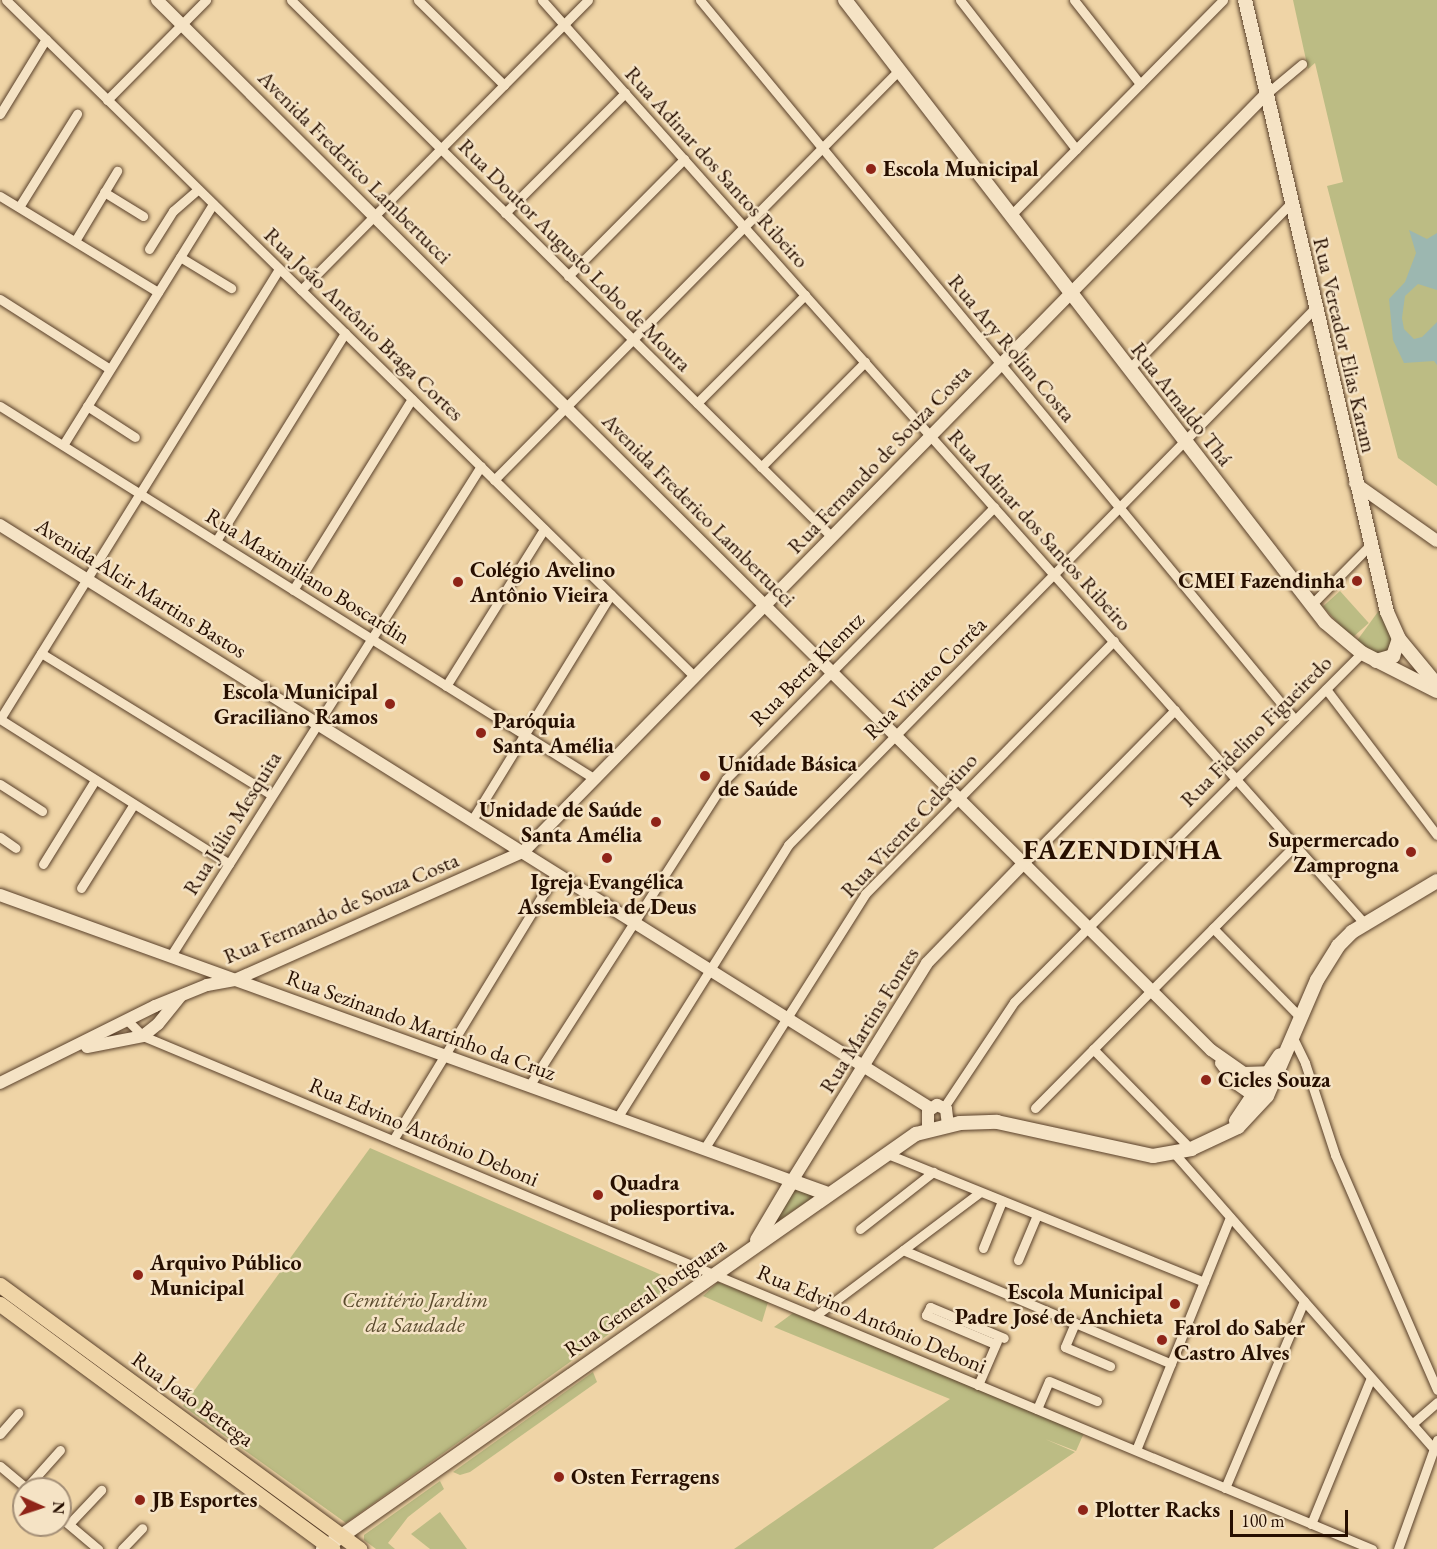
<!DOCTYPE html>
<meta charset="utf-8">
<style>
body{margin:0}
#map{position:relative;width:1437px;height:1549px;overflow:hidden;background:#efd4a6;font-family:"EB Garamond",serif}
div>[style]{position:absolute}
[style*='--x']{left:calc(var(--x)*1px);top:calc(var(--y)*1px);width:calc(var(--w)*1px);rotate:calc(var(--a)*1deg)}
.green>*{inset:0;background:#bcbc84;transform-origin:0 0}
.water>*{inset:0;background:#9cb7b0}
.roads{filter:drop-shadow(0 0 2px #59402a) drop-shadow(0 0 2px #59402a)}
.minor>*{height:9px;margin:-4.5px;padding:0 4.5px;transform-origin:4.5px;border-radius:4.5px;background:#f5e3c5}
.tertiary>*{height:12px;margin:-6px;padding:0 6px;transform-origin:6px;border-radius:6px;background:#f5e3c5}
.secondary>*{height:14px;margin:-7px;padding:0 7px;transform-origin:7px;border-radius:7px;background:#f5e3c5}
.primary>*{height:15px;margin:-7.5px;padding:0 7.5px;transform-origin:7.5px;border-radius:7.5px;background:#efd4a6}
.dots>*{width:16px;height:16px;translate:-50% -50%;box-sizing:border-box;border:3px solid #f5e3c5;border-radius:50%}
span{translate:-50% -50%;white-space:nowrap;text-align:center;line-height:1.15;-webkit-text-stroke:5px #f5e3c5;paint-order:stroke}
.street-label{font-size:22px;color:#270f00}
.poi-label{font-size:22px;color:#270f00;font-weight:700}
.left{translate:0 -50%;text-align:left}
.right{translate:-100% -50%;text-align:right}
.park-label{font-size:22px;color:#5b4c2e;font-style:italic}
.district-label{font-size:28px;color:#270f00;font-weight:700;letter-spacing:1.5px}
.north{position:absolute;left:12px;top:1477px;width:60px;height:60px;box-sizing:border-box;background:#f5e3c5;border:2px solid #a38e76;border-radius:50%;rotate:93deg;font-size:16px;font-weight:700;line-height:24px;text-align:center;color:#270f00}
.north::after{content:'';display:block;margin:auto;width:21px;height:27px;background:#8f2418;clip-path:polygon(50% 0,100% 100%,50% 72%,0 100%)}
.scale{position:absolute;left:1230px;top:1510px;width:118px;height:27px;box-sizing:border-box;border:3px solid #270f00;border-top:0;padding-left:8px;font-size:18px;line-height:21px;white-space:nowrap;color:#270f00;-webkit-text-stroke:4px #f5e3c5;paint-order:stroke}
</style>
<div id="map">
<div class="green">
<div style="clip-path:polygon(1293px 0,1437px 0,1437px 486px,1398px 458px,1327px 186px,1343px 182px,1315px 63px,1308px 69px)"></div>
<div style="left:1340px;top:591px;width:43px;height:23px;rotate:48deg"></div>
<div style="clip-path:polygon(1380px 609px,1394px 637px,1393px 646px,1381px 656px,1356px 642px)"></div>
<div style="clip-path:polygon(370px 1148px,680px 1283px,346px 1523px,183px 1406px)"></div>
<div style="clip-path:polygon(795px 1188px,815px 1196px,773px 1224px)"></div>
<div style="clip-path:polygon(718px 1282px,768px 1302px,762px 1322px,703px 1296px)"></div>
<div style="clip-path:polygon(793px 1313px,1084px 1433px,1076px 1451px,1045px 1439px,1075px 1452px,933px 1549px,734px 1549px,950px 1399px,774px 1327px)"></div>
<div style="clip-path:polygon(593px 1372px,597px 1382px,470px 1472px,460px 1475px,453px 1472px)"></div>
<div style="clip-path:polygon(440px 1481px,444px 1489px,408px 1517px,388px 1543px,395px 1549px,376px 1549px,364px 1540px,364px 1535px)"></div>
<div style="clip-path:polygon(440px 1512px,467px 1549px,430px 1549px,411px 1534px)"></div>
</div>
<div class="water">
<div style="clip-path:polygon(1409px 230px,1427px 239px,1437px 233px,1437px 290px,1418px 284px,1405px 296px,1402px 318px,1404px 329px,1414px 339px,1422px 337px,1437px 322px,1437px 365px,1434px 361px,1404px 363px,1393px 340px,1389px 299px,1405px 282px,1416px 253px)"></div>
</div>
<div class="roads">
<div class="minor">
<div style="--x:6;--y:0;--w:966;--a:44.5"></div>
<div style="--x:291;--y:0;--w:762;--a:44.79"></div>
<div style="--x:418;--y:0;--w:121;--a:44.7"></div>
<div style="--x:542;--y:0;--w:1237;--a:48.31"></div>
<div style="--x:700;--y:0;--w:934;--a:50.43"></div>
<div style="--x:960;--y:0;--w:189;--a:52.1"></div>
<div style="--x:1074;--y:0;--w:107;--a:51.8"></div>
<div style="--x:1266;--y:94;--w:47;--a:-39.8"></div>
<div style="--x:107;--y:100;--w:141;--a:-45.3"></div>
<div style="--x:0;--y:114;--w:88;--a:-58.5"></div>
<div style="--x:104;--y:192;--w:46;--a:31.6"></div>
<div style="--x:0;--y:196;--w:185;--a:31.3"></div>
<div style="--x:19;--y:207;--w:110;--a:-58.1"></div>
<div style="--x:505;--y:213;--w:170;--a:-45"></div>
<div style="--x:1011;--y:215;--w:302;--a:-45.4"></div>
<div style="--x:75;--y:241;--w:82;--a:-59"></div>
<div style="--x:149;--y:249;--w:45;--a:-57.7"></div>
<div style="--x:173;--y:211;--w:33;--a:-41"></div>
<div style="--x:180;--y:257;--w:60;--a:31.3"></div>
<div style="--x:568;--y:276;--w:165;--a:-45.2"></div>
<div style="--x:301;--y:290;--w:408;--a:-45.3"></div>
<div style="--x:0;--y:299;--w:130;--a:32.5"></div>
<div style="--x:1129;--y:369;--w:232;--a:-45.7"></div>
<div style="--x:697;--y:403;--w:153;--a:-45"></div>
<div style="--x:0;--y:406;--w:702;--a:32.08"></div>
<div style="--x:87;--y:406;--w:57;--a:32.9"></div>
<div style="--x:63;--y:445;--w:284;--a:-58.1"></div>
<div style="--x:761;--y:467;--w:148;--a:-45.3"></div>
<div style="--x:494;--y:480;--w:576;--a:-45.35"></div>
<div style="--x:216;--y:541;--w:245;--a:-58.2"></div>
<div style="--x:293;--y:590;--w:225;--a:-58.1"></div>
<div style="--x:1311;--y:605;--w:83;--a:-45.5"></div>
<div style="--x:41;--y:653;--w:271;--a:31.6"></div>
<div style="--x:446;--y:686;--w:185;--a:-58"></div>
<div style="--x:1326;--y:689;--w:183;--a:52.8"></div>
<div style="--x:0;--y:719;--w:529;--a:-58.2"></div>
<div style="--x:0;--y:719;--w:271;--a:32.3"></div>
<div style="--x:0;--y:784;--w:50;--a:32.7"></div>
<div style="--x:472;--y:820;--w:265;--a:-58.4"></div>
<div style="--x:0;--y:837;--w:19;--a:35"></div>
<div style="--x:1024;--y:863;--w:215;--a:-45.4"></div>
<div style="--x:43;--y:864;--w:99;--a:-58.2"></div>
<div style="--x:81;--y:888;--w:99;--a:-57.8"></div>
<div style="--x:1213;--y:928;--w:124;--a:45.7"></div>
<div style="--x:170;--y:957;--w:581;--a:-57.65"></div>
<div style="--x:129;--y:1022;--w:20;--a:45"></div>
<div style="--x:143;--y:1036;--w:1332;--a:22.66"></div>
<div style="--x:1292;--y:1036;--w:30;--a:64"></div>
<div style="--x:1305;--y:1063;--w:97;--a:71.9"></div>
<div style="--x:1335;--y:1155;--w:256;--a:66.5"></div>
<div style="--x:1093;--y:1049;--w:140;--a:45.6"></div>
<div style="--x:529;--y:1086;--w:365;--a:-57.3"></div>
<div style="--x:726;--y:779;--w:382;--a:-45.4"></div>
<div style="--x:944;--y:1107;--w:126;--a:-56.3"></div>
<div style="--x:1014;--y:1002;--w:493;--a:-45.1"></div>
<div style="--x:1035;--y:1108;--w:370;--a:-45.3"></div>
<div style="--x:617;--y:1118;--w:322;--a:-57.9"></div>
<div style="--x:788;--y:845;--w:752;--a:-45.54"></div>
<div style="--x:393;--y:1140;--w:313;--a:-58.6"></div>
<div style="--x:704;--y:1149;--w:302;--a:-57.7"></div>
<div style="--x:865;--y:894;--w:355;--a:-45.5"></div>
<div style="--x:885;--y:1153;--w:344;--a:22"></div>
<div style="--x:1174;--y:1153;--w:393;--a:48.7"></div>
<div style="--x:860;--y:1229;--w:93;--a:-38"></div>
<div style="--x:983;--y:1248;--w:51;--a:-68"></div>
<div style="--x:903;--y:1250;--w:291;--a:23"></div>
<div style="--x:1018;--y:1260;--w:49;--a:-67.1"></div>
<div style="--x:815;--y:1316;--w:206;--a:-36.9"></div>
<div style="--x:1075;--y:1323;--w:26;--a:113"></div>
<div style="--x:1065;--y:1347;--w:49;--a:22.9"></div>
<div style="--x:995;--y:1344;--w:75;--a:-157.2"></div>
<div style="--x:926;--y:1315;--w:9;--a:-63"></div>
<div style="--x:930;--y:1307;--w:80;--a:22.7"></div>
<div style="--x:978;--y:1385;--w:48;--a:-66.6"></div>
<div style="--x:1037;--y:1409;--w:30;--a:-67"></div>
<div style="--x:1049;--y:1381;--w:52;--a:22.6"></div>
<div style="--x:1412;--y:1424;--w:33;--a:-41"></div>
<div style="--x:0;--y:1434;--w:28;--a:-49"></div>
<div style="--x:1136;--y:1450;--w:251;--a:-68"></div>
<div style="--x:0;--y:1466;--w:35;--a:40"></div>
<div style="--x:26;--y:1488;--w:51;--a:-48.2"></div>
<div style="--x:1225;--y:1488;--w:203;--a:-67.1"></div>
<div style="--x:60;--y:1517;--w:50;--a:40.1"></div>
<div style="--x:69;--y:1524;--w:47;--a:-46.7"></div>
<div style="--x:1311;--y:1524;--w:158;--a:-67.7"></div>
<div style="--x:122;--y:1549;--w:29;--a:-46"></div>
<div style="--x:1398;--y:1549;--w:116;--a:-70.3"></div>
</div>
<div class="tertiary">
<div style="--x:157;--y:0;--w:1488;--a:44.89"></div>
<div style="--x:1211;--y:1050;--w:40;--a:34.9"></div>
<div style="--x:1244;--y:1073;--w:23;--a:-2"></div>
<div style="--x:1355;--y:483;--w:100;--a:35.3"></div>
<div style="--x:0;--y:525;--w:1098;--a:32.08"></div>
<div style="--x:0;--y:895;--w:842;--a:19.86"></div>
<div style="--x:792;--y:1181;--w:256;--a:-58.2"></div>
<div style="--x:927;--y:963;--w:139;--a:-45.9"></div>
<div style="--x:87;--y:1047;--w:57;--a:-11.1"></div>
<div style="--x:143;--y:1036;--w:19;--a:-39"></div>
<div style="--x:158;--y:1024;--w:35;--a:-51"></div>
<div style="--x:1221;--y:1063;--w:26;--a:53"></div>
<div style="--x:1237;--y:1084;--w:21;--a:35"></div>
<div style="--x:0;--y:1083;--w:173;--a:-26.4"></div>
<div style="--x:155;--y:1006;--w:56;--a:-22"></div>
<div style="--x:207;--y:985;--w:28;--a:-10"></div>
<div style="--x:235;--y:980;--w:315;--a:-24"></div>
<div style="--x:523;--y:852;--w:1061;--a:-45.57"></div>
<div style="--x:928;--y:1130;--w:19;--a:-90"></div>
<div style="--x:928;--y:1111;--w:11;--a:-34"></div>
<div style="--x:937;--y:1105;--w:10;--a:24"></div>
<div style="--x:946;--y:1109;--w:16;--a:83"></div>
</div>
<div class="secondary">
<div style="--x:845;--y:0;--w:786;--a:52.34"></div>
<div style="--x:1325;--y:622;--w:48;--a:40"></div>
<div style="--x:1362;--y:653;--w:84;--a:26.9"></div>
<div style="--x:1245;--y:0;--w:628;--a:76.94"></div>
<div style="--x:1387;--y:612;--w:30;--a:66"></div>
<div style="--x:1399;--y:639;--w:60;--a:50.4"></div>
<div style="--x:1376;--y:661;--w:18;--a:-16"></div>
<div style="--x:1393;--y:656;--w:18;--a:-71"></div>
<div style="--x:1236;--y:1121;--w:79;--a:-56.3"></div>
<div style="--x:757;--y:1240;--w:69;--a:-59.3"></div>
<div style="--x:792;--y:1181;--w:37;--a:20"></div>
<div style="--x:323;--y:1549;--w:724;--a:-34.99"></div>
<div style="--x:916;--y:1134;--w:45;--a:-14"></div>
<div style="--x:960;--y:1123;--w:37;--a:-2"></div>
<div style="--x:997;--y:1122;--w:160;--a:12.3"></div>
<div style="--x:1153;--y:1156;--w:39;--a:-10"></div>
<div style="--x:1191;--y:1149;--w:52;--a:-25.1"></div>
<div style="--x:1238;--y:1127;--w:42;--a:-46.9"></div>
<div style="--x:1267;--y:1096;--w:126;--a:-66.7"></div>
<div style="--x:1317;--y:980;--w:40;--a:-58"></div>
<div style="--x:1338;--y:946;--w:20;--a:-45"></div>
<div style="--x:1352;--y:932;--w:99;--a:-31"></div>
</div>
<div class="primary">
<div style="--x:0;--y:1285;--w:446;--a:36.3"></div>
<div style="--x:0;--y:1304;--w:413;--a:36.4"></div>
</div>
</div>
<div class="dots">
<div style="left:871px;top:169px;background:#8f2418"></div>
<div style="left:1357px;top:581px;background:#8f2418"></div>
<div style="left:458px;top:582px;background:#8f2418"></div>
<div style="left:390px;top:704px;background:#8f2418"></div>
<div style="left:481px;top:733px;background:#8f2418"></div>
<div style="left:705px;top:776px;background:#8f2418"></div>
<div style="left:656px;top:822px;background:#8f2418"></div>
<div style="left:1411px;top:852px;background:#8f2418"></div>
<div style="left:607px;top:858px;background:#8f2418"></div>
<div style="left:1206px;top:1080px;background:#8f2418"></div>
<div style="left:598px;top:1195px;background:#8f2418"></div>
<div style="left:138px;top:1275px;background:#8f2418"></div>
<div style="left:1175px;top:1304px;background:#8f2418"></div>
<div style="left:1162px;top:1340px;background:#8f2418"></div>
<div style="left:559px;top:1477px;background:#8f2418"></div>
<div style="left:140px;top:1500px;background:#8f2418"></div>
<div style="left:1083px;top:1510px;background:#8f2418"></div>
</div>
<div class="street-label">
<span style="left:355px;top:167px;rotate:45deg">Avenida Frederico Lambertucci</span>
<span style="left:717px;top:167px;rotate:48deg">Rua Adinar dos Santos Ribeiro</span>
<span style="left:575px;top:255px;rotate:45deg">Rua Doutor Augusto Lobo de Moura</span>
<span style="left:364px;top:324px;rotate:44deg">Rua João Antônio Braga Cortes</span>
<span style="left:1345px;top:345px;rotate:77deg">Rua Vereador Elias Karam</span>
<span style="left:1012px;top:348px;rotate:50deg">Rua Ary Rolim Costa</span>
<span style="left:1182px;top:404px;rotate:52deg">Rua Arnaldo Thá</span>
<span style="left:879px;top:459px;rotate:-46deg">Rua Fernando de Souza Costa</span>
<span style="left:699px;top:510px;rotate:45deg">Avenida Frederico Lambertucci</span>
<span style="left:1040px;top:530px;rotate:48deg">Rua Adinar dos Santos Ribeiro</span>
<span style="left:308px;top:576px;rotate:32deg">Rua Maximiliano Boscardin</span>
<span style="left:141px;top:588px;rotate:32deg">Avenida Alcir Martins Bastos</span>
<span style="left:807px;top:669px;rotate:-45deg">Rua Berta Klemtz</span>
<span style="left:925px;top:678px;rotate:-45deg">Rua Viriato Corrêa</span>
<span style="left:1256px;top:731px;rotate:-45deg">Rua Fidelino Figueiredo</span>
<span style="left:232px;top:823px;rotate:-58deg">Rua Júlio Mesquita</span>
<span style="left:909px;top:825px;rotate:-47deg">Rua Vicente Celestino</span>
<span style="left:341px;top:908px;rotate:-23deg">Rua Fernando de Souza Costa</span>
<span style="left:869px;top:1020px;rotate:-58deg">Rua Martins Fontes</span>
<span style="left:421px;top:1025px;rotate:20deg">Rua Sezinando Martinho da Cruz</span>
<span style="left:424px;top:1132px;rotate:23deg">Rua Edvino Antônio Deboni</span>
<span style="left:645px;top:1297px;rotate:-35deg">Rua General Potiguara</span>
<span style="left:872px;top:1319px;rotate:23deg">Rua Edvino Antônio Deboni</span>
<span style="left:193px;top:1399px;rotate:36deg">Rua João Bettega</span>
</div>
<div class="poi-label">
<span class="left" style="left:883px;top:169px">Escola Municipal</span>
<span class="left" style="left:470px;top:582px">Colégio Avelino<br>Antônio Vieira</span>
<span class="right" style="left:1345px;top:581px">CMEI Fazendinha</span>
<span class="right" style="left:378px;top:704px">Escola Municipal<br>Graciliano Ramos</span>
<span class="left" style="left:493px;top:733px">Paróquia<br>Santa Amélia</span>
<span class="left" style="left:718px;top:776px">Unidade Básica<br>de Saúde</span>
<span class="right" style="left:642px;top:822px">Unidade de Saúde<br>Santa Amélia</span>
<span class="right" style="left:1399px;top:852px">Supermercado<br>Zamprogna</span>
<span style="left:607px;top:894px">Igreja Evangélica<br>Assembleia de Deus</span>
<span class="left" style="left:1218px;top:1080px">Cicles Souza</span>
<span class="left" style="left:610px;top:1195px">Quadra<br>poliesportiva.</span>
<span class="left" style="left:150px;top:1275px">Arquivo Público<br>Municipal</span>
<span class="right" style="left:1163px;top:1304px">Escola Municipal<br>Padre José de Anchieta</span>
<span class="left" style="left:1174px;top:1340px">Farol do Saber<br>Castro Alves</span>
<span class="left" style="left:571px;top:1477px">Osten Ferragens</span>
<span class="left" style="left:152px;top:1500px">JB Esportes</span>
<span class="left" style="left:1095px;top:1510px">Plotter Racks</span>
</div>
<div class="park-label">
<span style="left:415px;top:1312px">Cemitério Jardim<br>da Saudade</span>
</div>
<div class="district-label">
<span style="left:1123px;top:849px">FAZENDINHA</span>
</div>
<div class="north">N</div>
<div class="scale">100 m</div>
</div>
